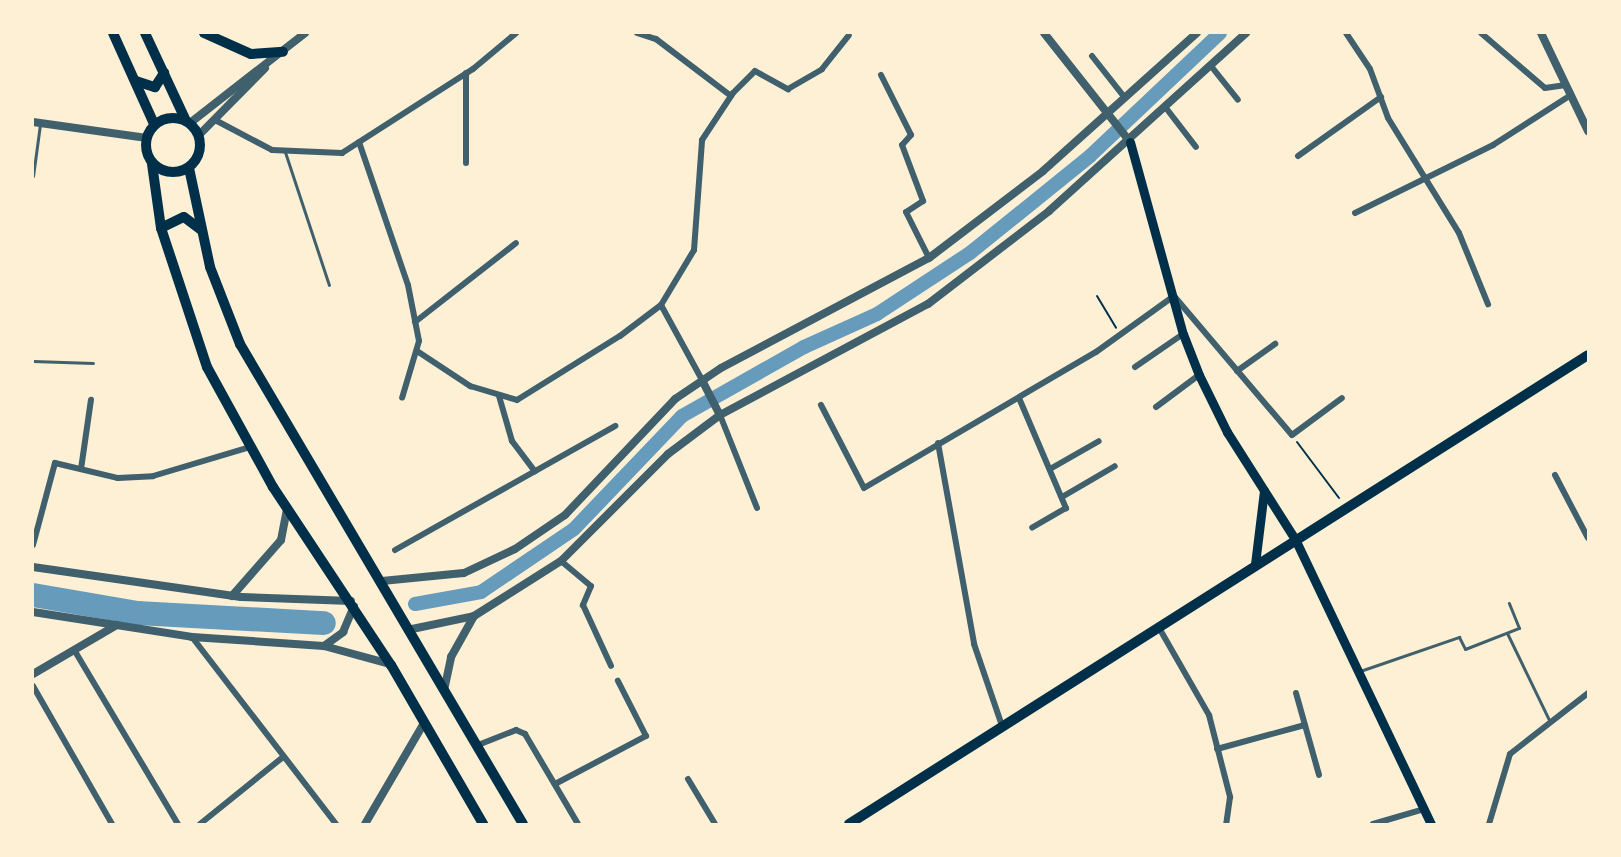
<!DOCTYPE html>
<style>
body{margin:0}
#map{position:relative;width:1621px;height:857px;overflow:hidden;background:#fdf0d5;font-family:"DM Sans",sans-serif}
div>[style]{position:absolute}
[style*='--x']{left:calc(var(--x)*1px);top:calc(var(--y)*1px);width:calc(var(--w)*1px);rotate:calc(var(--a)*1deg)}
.canal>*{height:14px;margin:-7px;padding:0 7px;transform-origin:7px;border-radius:7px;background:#669bbc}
.river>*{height:24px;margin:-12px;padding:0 12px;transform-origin:12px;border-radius:12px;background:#669bbc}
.path>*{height:2px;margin:-1px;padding:0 1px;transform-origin:1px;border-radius:1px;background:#003049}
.service>*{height:3px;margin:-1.5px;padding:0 1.5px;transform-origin:1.5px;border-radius:1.5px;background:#3f606c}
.minor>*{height:6px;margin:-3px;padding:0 3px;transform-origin:3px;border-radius:3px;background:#3f606c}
.tertiary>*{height:8px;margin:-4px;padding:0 4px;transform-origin:4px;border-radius:4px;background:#3f606c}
.secondary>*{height:9px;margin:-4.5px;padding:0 4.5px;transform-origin:4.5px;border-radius:4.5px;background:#003049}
.primary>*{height:10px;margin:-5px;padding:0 5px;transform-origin:5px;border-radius:5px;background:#003049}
.primary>.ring{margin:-5px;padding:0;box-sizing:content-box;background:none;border:10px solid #003049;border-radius:50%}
span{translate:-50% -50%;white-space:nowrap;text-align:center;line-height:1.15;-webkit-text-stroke:6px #fdf0d5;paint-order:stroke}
.frame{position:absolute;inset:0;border:34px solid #fdf0d5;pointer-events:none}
</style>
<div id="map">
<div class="canal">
<div style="--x:415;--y:604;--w:67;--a:-10.3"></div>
<div style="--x:481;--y:592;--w:112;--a:-34.1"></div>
<div style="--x:574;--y:529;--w:156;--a:-46.3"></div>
<div style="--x:682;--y:416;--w:140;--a:-29.5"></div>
<div style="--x:804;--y:347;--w:80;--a:-24.3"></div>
<div style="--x:877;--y:314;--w:111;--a:-33.3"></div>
<div style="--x:970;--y:253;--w:154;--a:-38.9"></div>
<div style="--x:1090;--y:156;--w:179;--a:-43.4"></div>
</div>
<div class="river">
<div style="--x:33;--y:595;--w:106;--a:9.8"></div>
<div style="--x:137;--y:613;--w:187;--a:3.1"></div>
</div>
<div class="path">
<div style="--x:1097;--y:296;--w:37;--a:59"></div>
<div style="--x:1297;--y:442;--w:70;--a:53.1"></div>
</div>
<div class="service">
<div style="--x:285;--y:152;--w:140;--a:71.7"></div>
<div style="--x:33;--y:176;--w:52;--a:-82.3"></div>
<div style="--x:33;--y:361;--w:60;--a:1.9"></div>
<div style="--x:1507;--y:633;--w:99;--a:64.2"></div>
<div style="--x:1360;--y:671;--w:105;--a:-19"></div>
<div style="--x:1459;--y:637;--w:13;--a:63"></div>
<div style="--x:1465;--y:649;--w:58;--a:-21.3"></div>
<div style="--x:1519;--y:628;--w:27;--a:-112"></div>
</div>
<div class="minor">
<div style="--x:637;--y:33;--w:20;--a:18"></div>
<div style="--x:656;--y:39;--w:94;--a:37.2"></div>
<div style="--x:1346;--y:33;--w:43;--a:56.3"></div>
<div style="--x:1370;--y:69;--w:52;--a:69.8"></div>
<div style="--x:1388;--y:118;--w:135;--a:58.3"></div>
<div style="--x:1459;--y:233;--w:77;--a:67.8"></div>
<div style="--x:1481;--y:33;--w:84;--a:40.7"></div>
<div style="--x:1545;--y:88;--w:21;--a:-8"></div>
<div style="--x:1092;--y:56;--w:53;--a:51.8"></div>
<div style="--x:1211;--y:66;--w:43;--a:51.5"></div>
<div style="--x:881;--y:75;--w:67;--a:63.4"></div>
<div style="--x:911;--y:135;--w:13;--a:132"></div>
<div style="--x:902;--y:145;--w:60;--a:69.4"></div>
<div style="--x:923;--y:201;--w:20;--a:147"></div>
<div style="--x:906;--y:212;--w:51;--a:63.4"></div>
<div style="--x:1166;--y:108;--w:49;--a:52.4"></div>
<div style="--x:217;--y:121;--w:62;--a:27.8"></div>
<div style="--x:272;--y:150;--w:70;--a:2.5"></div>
<div style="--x:342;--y:153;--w:156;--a:-32.7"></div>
<div style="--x:473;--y:69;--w:56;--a:-39.9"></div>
<div style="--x:359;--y:142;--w:151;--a:71.1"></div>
<div style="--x:408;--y:285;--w:57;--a:78.9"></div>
<div style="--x:419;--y:341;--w:59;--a:106.6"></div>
<div style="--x:1298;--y:156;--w:102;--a:-35.4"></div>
<div style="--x:466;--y:163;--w:90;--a:-90"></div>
<div style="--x:1355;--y:213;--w:154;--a:-26.2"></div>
<div style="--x:1493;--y:145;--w:93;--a:-32.7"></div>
<div style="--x:661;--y:305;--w:85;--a:61.3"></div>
<div style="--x:415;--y:322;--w:128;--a:-38"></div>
<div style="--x:417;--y:351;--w:64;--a:33.4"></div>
<div style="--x:470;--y:386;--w:49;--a:16.6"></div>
<div style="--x:517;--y:400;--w:121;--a:-31.9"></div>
<div style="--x:620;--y:336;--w:51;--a:-37.1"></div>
<div style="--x:661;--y:305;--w:64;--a:-59"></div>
<div style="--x:694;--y:250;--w:110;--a:-85.8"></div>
<div style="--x:702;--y:140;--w:56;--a:-56.6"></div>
<div style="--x:733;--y:93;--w:31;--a:-45"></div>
<div style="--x:755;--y:71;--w:38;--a:29"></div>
<div style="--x:788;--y:89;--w:39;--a:-30"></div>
<div style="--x:822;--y:69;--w:43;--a:-51.5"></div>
<div style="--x:1135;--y:367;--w:58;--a:-34.5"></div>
<div style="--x:1237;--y:371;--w:47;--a:-35.4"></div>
<div style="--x:499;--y:396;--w:47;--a:73.9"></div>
<div style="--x:512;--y:441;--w:38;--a:53"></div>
<div style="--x:1019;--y:398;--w:120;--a:66.9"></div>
<div style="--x:1066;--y:508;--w:39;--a:150"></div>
<div style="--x:821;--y:405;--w:93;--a:62.6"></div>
<div style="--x:864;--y:488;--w:269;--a:-30.4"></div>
<div style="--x:1096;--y:352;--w:96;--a:-35.7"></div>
<div style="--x:1174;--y:296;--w:182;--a:49.7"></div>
<div style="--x:1292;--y:435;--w:62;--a:-36.5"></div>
<div style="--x:1156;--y:407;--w:54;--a:-36.7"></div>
<div style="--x:720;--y:415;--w:100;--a:68.3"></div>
<div style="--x:938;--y:443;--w:204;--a:79.8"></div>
<div style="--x:974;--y:644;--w:87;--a:71.1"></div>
<div style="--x:81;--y:469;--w:70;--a:-81.8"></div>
<div style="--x:1050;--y:469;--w:56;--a:-29.7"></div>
<div style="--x:1555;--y:475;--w:71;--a:62.4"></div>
<div style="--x:1062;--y:497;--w:61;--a:-30.3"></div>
<div style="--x:33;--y:545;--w:85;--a:-75"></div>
<div style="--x:55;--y:463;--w:65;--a:13.4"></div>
<div style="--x:118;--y:478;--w:35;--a:-3"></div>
<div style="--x:153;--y:476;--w:101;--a:-16.6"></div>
<div style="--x:395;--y:550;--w:253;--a:-29.4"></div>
<div style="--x:561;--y:561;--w:39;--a:40"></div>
<div style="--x:591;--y:586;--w:21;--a:113"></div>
<div style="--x:583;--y:605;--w:67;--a:65.3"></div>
<div style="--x:1158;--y:626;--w:103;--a:60.2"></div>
<div style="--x:1209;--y:715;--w:85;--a:75.6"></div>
<div style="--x:1230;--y:797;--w:27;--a:98"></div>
<div style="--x:192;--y:637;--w:236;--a:52.4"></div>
<div style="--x:76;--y:653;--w:199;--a:59.2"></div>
<div style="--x:33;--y:686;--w:159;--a:60.2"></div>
<div style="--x:1296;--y:693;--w:85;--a:74.3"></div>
<div style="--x:478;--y:745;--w:41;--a:-21.5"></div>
<div style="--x:516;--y:730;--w:10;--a:24"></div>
<div style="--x:525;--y:734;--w:104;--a:59.5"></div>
<div style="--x:1217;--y:749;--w:91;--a:-15.3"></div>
<div style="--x:688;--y:779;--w:52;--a:59"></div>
<div style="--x:555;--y:784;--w:103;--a:-27.8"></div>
<div style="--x:646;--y:736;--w:62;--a:-117"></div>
<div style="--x:200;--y:824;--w:107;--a:-38.9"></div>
<div style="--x:1373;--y:824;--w:53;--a:-16.4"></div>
<div style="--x:1489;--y:824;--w:73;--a:-73.3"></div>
<div style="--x:1510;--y:754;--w:99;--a:-38"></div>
</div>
<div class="tertiary">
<div style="--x:1044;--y:33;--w:139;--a:51.7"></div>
<div style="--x:1541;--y:33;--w:109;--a:64.4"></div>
<div style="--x:33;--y:122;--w:115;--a:8"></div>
<div style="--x:190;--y:123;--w:146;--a:-38"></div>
<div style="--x:199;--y:135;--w:94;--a:-45.4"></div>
<div style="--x:702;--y:380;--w:39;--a:63"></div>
<div style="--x:33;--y:567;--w:210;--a:8.2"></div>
<div style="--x:241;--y:597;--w:110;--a:2.1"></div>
<div style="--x:382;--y:581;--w:82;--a:-5.6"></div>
<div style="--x:464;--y:573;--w:56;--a:-25.2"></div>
<div style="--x:515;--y:549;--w:60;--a:-34.2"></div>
<div style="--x:565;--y:515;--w:160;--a:-46.5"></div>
<div style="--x:675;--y:399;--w:55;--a:-34"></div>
<div style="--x:721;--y:368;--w:235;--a:-27.9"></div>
<div style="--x:929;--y:258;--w:143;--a:-37.3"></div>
<div style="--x:1043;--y:171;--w:207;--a:-41.9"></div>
<div style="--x:232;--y:596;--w:74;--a:-48.8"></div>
<div style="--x:281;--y:540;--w:33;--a:-79"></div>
<div style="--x:33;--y:612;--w:161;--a:8.9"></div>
<div style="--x:192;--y:637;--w:132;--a:3.9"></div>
<div style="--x:324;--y:646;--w:68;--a:15.3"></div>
<div style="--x:412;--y:629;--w:63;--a:-11.8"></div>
<div style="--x:474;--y:616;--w:103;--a:-32.3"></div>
<div style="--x:561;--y:561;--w:151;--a:-45"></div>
<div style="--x:668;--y:454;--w:65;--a:-36.9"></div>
<div style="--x:720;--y:415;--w:236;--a:-28.1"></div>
<div style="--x:928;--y:304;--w:153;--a:-37.5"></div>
<div style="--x:1049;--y:211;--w:266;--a:-42.1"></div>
<div style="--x:324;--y:646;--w:24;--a:-36"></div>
<div style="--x:343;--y:632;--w:28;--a:-67"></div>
<div style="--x:33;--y:674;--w:97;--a:-30.3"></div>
<div style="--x:445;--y:686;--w:30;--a:-78"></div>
<div style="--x:451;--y:657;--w:47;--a:-60.7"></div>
<div style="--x:365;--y:824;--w:117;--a:-59.7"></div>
</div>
<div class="secondary">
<div style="--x:1130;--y:142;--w:199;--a:74.6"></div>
<div style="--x:1183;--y:334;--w:44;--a:68.7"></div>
<div style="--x:1199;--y:375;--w:64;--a:63.8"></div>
<div style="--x:1227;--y:432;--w:127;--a:57.6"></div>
<div style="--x:1295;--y:539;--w:316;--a:64.5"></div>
<div style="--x:1255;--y:564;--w:74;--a:-83"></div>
</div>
<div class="primary">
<div style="--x:113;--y:33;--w:100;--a:65.7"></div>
<div style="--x:145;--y:33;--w:97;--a:65"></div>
<div style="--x:204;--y:33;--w:51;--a:24.1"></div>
<div style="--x:251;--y:54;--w:32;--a:-4"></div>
<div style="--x:136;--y:81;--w:20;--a:18"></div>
<div style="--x:155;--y:87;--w:17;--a:-57"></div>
<div class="ring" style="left:146px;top:118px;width:44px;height:44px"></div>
<div style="--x:152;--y:164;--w:65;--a:82"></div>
<div style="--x:161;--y:228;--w:146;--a:71.7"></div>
<div style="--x:207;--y:367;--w:137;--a:61.2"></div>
<div style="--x:273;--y:487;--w:214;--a:56.5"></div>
<div style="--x:391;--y:665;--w:184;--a:59.9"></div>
<div style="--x:189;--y:168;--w:101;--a:78"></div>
<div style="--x:210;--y:267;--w:83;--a:68.7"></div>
<div style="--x:240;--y:344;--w:557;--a:59.48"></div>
<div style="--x:161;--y:228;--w:25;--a:-26"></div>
<div style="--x:184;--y:217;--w:20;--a:37"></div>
<div style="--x:849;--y:824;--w:875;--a:-32.4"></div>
</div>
<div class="frame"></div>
</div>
